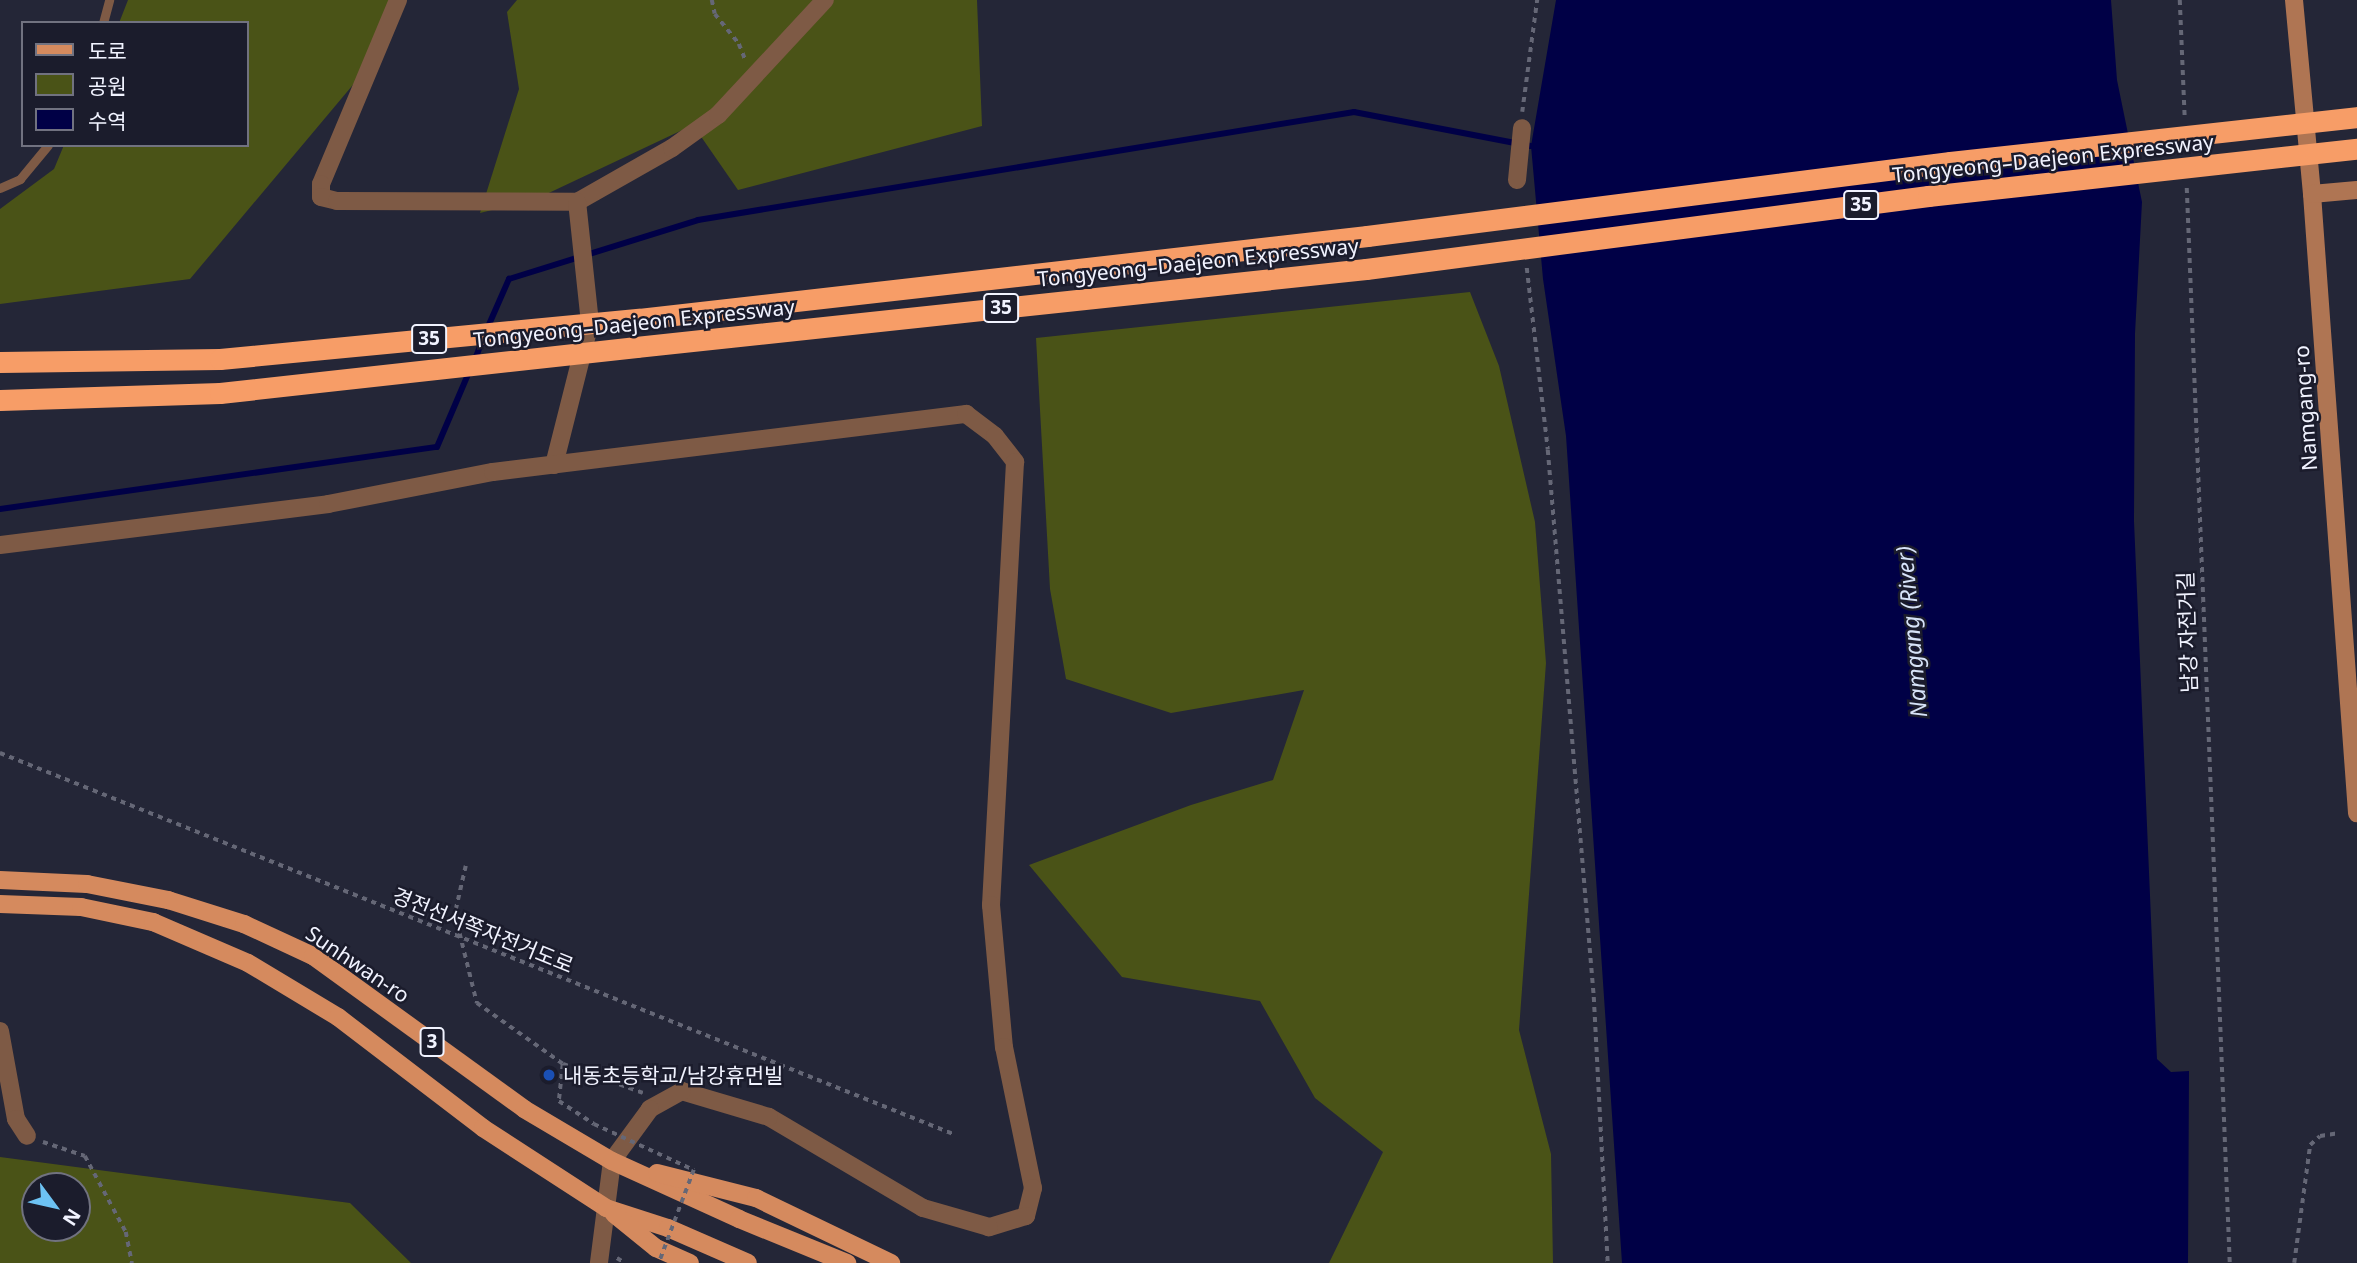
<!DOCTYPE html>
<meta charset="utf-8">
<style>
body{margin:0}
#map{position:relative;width:2357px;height:1263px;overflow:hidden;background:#242637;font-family:"Noto Sans","Noto Sans KR",sans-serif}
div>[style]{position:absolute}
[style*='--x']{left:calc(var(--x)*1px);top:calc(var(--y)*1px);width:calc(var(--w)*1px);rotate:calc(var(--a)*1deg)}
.green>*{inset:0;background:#4a5317}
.water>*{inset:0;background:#000046}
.stream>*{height:6px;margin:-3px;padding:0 3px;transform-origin:3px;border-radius:3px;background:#000046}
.path>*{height:3.5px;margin-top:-1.75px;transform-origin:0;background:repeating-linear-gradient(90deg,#656776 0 5px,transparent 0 10px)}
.lane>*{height:9px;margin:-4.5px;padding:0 4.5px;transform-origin:4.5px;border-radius:4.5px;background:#7e5a45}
.street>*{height:18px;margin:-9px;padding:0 9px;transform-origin:9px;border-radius:9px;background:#7e5a45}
.secondary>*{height:18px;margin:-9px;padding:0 9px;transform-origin:9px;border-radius:9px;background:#af7553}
.primary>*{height:18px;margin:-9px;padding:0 9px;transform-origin:9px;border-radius:9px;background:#d58a5e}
.highway>*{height:21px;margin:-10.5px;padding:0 10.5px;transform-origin:10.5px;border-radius:10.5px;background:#f79d67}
.path-bridge>*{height:3.5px;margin-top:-1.75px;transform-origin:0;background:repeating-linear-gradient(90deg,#656776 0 5px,transparent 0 10px)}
.highway-bridge>*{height:21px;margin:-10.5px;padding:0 10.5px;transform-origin:10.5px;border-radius:10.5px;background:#f79d67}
.dots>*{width:19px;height:19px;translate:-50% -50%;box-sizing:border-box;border:4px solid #1b1c2c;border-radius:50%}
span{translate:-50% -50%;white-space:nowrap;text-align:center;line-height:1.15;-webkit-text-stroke:5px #1b1c2c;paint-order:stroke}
.shield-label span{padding:2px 5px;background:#1b1c2c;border:2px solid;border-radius:5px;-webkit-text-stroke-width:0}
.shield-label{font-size:19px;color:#f1f3ff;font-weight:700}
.street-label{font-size:21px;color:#f1f3ff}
.poi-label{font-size:21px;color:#f1f3ff}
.left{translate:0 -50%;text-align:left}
.water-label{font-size:23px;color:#d7e3f8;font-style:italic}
.legend{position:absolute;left:21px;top:21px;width:228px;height:126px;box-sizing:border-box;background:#1b1c2c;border:2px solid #717280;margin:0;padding:9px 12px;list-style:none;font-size:21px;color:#f1f3ff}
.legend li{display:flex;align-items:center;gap:14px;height:35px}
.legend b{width:35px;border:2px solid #717280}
.north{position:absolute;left:21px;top:1172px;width:70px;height:70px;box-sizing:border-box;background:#1b1c2c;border:2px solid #717280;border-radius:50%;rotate:123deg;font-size:19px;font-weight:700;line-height:28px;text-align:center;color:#f1f3ff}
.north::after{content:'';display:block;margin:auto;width:24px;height:32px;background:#6dc2f3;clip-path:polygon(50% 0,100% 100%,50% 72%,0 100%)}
</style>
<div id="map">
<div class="green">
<div style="clip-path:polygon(128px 0,399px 0,357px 80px,190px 279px,0 304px,0 209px,54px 169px,64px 145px,247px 145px,247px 23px,119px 23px)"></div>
<div style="clip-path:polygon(517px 0,977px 0,982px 126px,738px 190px,693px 125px,536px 199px,480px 213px,519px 89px,507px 12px)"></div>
<div style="clip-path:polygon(1470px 292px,1499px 366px,1535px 522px,1546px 663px,1519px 1030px,1551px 1154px,1553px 1263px,1329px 1263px,1383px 1152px,1315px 1098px,1260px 1001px,1122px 977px,1029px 865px,1191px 805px,1273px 780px,1304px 690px,1171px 713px,1066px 679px,1050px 589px,1036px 338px)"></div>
<div style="clip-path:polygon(evenodd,0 1157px,350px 1203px,411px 1263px,0 1263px,0 1157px,77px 1186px,77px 1228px,35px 1228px,35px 1186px,77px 1186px)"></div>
</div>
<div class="water">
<div style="clip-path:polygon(1556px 0,2111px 0,2117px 80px,2142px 202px,2135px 334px,2134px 521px,2157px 1059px,2171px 1072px,2189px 1071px,2188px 1263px,1622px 1263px,1566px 436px,1543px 279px,1531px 146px)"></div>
</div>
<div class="stream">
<div style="--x:487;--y:329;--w:55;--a:-66.3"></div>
<div style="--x:509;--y:279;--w:198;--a:-17.3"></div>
<div style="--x:698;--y:220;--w:665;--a:-9.35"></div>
<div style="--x:1354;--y:112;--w:180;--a:10.9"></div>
<div style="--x:474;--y:362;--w:25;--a:-69"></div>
<div style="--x:0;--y:509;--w:441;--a:-8.1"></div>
<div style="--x:437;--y:447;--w:82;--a:-66.9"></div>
</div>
<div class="path">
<div style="--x:712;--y:0;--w:14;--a:78"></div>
<div style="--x:715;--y:14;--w:38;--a:51"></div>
<div style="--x:739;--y:44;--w:18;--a:68"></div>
<div style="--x:2180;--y:0;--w:117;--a:87.6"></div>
<div style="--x:1522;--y:112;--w:113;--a:-82.4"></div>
<div style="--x:2187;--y:188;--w:1076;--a:87.71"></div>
<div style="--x:1527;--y:268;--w:183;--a:83.4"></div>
<div style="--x:1548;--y:450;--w:549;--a:85.19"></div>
<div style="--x:1594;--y:997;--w:266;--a:87"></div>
<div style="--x:0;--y:753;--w:1029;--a:21.78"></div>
<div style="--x:466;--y:866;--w:49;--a:102.9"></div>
<div style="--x:455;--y:914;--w:92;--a:76.1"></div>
<div style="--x:477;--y:1003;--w:105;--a:35.3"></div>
<div style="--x:563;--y:1064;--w:85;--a:19.9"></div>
<div style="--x:563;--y:1064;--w:37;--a:96"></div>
<div style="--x:559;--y:1101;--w:42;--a:33.3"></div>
<div style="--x:43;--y:1142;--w:44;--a:18.4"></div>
<div style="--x:85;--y:1156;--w:86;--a:61.7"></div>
<div style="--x:126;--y:1232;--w:32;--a:79"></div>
<div style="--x:617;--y:1258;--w:9;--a:32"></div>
<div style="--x:2294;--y:1263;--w:119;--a:-82.3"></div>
<div style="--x:2310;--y:1145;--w:13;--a:-42"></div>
<div style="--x:2320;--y:1136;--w:18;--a:-9"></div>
</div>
<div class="lane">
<div style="--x:103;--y:23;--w:24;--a:-75"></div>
<div style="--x:0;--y:188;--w:22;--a:-24"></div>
<div style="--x:20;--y:179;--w:44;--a:-50.5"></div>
</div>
<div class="street">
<div style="--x:398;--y:0;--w:199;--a:112.7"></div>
<div style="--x:321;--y:184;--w:13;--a:90"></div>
<div style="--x:321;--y:197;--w:16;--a:14"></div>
<div style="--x:337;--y:201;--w:240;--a:0.2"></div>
<div style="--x:577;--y:202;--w:109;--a:-29.6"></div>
<div style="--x:672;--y:148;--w:57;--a:-35.7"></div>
<div style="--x:718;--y:115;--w:157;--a:-47.1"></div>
<div style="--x:1517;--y:180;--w:52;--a:-84.5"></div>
<div style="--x:554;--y:465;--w:146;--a:-75.8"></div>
<div style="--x:590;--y:323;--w:122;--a:-96.1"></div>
<div style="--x:0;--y:545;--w:331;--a:-7.1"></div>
<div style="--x:328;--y:504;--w:168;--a:-11"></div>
<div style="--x:493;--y:472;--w:477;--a:-7"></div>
<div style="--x:966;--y:414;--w:36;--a:37"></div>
<div style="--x:995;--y:436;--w:33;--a:52"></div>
<div style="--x:1015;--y:462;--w:444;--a:93.1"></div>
<div style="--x:991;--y:905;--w:143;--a:84.8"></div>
<div style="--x:1004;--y:1047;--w:144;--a:78.4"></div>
<div style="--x:1033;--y:1188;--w:29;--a:104"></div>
<div style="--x:1026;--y:1216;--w:39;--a:163"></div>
<div style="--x:989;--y:1227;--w:69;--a:-163.9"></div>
<div style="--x:923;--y:1208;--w:179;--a:-149.4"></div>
<div style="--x:769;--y:1117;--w:91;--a:-163.4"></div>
<div style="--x:682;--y:1091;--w:37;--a:151"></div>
<div style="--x:650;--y:1109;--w:64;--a:126.2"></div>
<div style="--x:612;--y:1161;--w:103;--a:97.3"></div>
<div style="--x:0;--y:1031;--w:89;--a:79.7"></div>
<div style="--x:16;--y:1119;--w:20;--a:57"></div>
</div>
<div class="secondary">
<div style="--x:2294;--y:0;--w:195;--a:84.7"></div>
<div style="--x:2312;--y:194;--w:621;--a:85.84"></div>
<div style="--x:2312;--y:194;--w:45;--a:-5.1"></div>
</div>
<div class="primary">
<div style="--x:0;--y:880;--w:87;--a:2.6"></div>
<div style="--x:87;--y:884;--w:83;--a:11.2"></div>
<div style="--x:168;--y:900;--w:80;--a:17.5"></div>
<div style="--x:244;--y:924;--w:76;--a:24.9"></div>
<div style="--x:313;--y:956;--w:261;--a:35.9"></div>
<div style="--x:524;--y:1109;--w:102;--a:30.6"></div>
<div style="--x:612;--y:1161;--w:140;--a:24.5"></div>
<div style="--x:739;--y:1219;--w:117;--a:22.2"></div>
<div style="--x:0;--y:904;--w:81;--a:2.1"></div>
<div style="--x:81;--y:907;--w:74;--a:11.8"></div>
<div style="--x:153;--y:922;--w:103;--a:23.3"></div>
<div style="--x:248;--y:963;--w:105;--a:31"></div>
<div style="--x:338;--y:1017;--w:183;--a:37.4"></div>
<div style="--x:483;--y:1128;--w:147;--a:33"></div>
<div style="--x:606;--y:1208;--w:65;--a:17.9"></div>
<div style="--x:668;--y:1228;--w:87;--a:23.6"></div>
<div style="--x:657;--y:1173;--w:102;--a:14.2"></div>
<div style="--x:756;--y:1198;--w:150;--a:25.7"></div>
<div style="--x:614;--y:1214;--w:54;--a:39"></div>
<div style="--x:656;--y:1248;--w:37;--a:24"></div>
</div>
<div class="highway">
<div style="--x:636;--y:347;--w:734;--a:-6.1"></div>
<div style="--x:0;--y:362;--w:220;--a:-0.8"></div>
<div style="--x:220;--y:359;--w:421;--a:-5.5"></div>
<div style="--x:639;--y:319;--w:733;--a:-6.5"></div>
<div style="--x:0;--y:400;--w:220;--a:-1.8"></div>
</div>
<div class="path-bridge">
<div style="--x:594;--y:1124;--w:110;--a:24.7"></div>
<div style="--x:694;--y:1170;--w:99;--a:110.6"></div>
</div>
<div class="highway-bridge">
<div style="--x:1367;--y:236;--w:588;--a:-7.23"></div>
<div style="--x:1950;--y:162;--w:409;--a:-6.3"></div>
<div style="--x:1366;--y:269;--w:567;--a:-7.4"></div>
<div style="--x:1928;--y:196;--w:432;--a:-6.3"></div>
<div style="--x:220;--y:393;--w:419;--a:-6.3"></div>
</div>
<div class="dots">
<div style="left:549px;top:1075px;background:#1a4fb4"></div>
</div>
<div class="shield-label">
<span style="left:1861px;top:205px">35</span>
<span style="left:1001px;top:308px">35</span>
<span style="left:429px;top:339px">35</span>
<span style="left:432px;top:1042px">3</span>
</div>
<div class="street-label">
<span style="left:2053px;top:158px;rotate:-6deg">Tongyeong–Daejeon Expressway</span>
<span style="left:1198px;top:262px;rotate:-6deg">Tongyeong–Daejeon Expressway</span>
<span style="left:634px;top:323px;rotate:-6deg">Tongyeong–Daejeon Expressway</span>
<span style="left:2305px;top:408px;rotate:-94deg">Namgang-ro</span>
<span style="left:2187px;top:632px;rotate:-92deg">남강 자전거길</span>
<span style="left:483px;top:930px;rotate:22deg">경전선서쪽자전거도로</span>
<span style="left:358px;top:964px;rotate:34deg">Sunhwan-ro</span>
</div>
<div class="poi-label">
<span class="left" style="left:563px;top:1075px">내동초등학교/남강휴먼빌</span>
</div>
<div class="water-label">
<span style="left:1911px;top:632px;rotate:-95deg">Namgang (River)</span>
</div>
<ul class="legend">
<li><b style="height:9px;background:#d58a5e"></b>도로</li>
<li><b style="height:19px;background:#4a5317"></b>공원</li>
<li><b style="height:19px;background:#000046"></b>수역</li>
</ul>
<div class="north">N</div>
</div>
